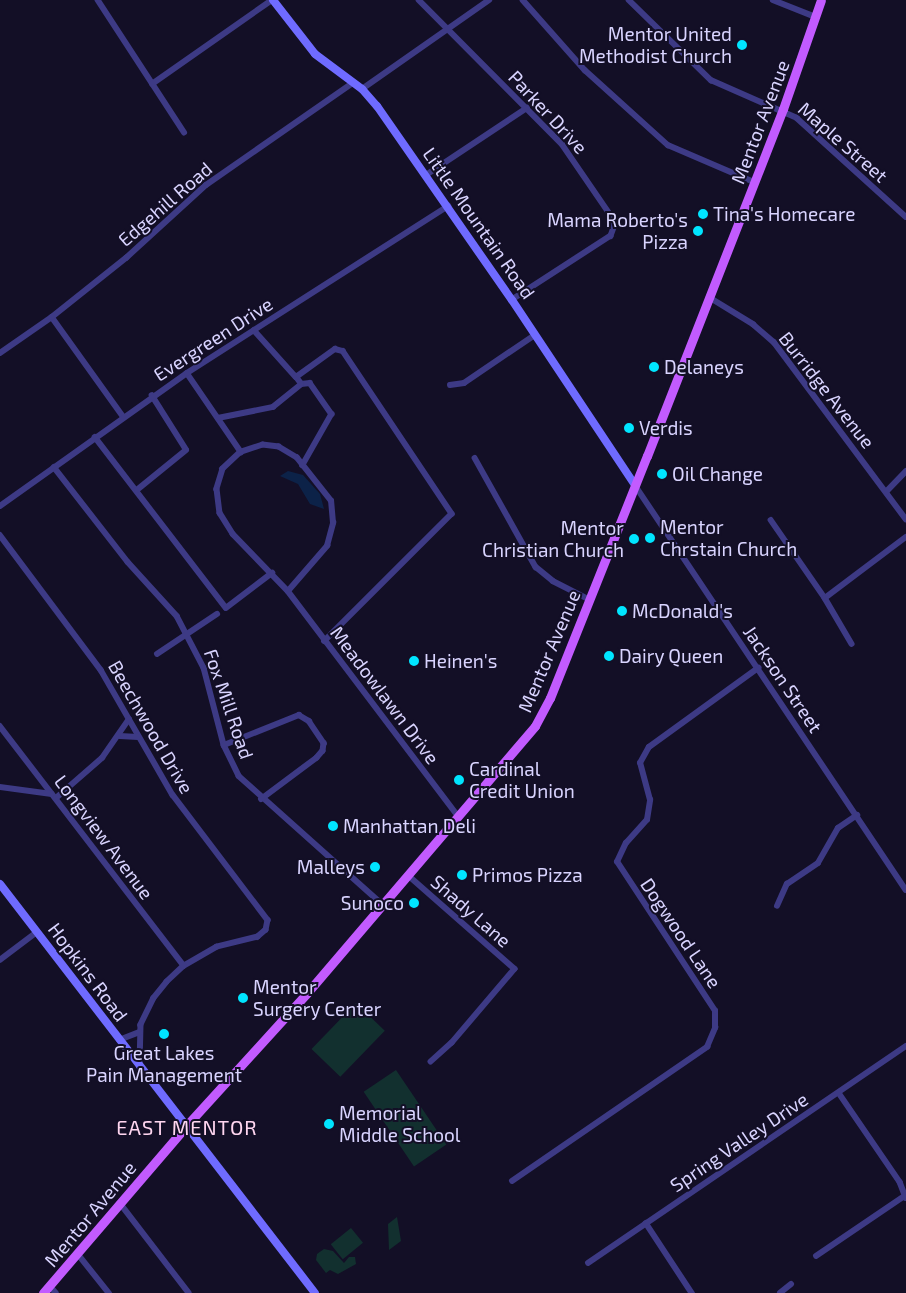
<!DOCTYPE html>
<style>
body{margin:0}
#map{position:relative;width:906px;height:1293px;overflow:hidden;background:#130f26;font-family:"Exo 2",sans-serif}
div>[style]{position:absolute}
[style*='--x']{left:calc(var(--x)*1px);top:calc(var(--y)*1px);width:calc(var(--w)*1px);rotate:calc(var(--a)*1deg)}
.green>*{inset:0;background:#12302f;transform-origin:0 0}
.water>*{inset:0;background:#0c2248}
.street>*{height:5.5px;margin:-2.75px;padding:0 2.75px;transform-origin:2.75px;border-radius:2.75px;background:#3d3a85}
.secondary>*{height:8px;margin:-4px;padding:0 4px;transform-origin:4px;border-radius:4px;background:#6f6bff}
.primary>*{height:9px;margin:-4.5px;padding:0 4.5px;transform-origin:4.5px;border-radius:4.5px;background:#c25bff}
.dots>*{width:14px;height:14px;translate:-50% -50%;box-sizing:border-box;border:2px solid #130f26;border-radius:50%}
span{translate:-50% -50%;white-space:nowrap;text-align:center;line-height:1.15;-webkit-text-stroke:4px #130f26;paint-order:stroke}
.poi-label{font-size:19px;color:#d9d4ff}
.right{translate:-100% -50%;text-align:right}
.left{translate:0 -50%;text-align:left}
.street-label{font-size:19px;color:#d9d4ff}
.neighbourhood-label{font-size:20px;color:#ffd6f0;letter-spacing:1px}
</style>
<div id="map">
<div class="green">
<div style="left:356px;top:1003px;width:40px;height:64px;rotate:44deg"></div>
<div style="left:396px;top:1070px;width:90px;height:39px;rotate:56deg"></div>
<div style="clip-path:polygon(397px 1217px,401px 1241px,389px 1250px,388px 1224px)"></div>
<div style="left:351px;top:1228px;width:19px;height:26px;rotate:51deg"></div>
<div style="clip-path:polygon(324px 1249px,333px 1251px,344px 1263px,349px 1257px,355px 1257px,356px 1264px,338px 1274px,330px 1270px,326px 1273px,316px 1260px,317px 1254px)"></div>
</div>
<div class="water">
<div style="clip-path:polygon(288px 471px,303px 475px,320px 494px,324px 509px,310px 504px,298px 484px,280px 476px)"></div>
</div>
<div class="street">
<div style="--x:98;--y:0;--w:158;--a:56.9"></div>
<div style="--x:419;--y:0;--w:203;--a:45.2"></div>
<div style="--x:562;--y:144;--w:88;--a:55.6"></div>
<div style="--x:612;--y:217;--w:9;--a:69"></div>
<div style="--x:615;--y:225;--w:12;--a:110"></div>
<div style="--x:611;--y:236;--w:118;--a:147.1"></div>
<div style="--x:523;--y:0;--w:94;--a:48.5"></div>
<div style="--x:585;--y:70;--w:112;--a:42.1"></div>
<div style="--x:668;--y:145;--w:94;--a:23.3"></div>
<div style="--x:629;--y:0;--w:115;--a:44.3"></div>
<div style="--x:711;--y:80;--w:94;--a:23.8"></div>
<div style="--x:797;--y:118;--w:147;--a:42.2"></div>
<div style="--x:773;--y:0;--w:46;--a:21.6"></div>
<div style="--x:152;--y:84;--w:146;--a:-35"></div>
<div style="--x:362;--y:89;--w:155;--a:-35"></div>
<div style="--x:426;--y:175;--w:121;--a:-33.6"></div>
<div style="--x:709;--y:297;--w:52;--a:31.5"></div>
<div style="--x:753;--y:324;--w:28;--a:41"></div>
<div style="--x:774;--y:342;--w:221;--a:53.3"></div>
<div style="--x:52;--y:317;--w:122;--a:54.4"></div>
<div style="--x:254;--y:330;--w:63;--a:48.2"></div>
<div style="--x:0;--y:353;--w:63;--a:-34.7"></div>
<div style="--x:52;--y:317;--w:95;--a:-38.6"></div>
<div style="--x:126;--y:258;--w:108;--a:-42.4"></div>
<div style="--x:206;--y:185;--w:179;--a:-34.8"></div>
<div style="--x:187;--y:373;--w:96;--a:55.6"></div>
<div style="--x:301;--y:384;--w:9;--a:-6"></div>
<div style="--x:310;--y:383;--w:38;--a:55"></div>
<div style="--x:332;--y:414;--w:59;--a:119.6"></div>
<div style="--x:450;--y:385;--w:14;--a:-8"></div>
<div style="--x:464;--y:383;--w:86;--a:-34.1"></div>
<div style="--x:218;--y:418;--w:56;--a:-11.3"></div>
<div style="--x:273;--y:407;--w:36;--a:-39"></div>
<div style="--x:301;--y:384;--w:9;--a:-126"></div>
<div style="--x:296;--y:377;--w:48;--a:-35.7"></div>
<div style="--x:335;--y:349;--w:8;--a:14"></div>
<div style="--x:343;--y:351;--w:196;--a:56.2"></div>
<div style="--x:452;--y:514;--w:180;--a:135"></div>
<div style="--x:95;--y:437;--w:215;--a:52.5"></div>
<div style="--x:226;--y:608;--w:58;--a:-37.3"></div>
<div style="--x:475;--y:458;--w:125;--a:60.8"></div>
<div style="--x:536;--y:567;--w:22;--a:39"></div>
<div style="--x:553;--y:581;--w:39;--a:27"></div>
<div style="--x:54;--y:467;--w:120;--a:52.1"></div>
<div style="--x:128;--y:562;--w:73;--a:47.8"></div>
<div style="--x:177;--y:616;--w:59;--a:62.6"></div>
<div style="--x:204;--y:668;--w:80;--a:75.4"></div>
<div style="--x:224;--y:745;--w:34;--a:64"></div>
<div style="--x:239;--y:776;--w:192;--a:41.8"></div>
<div style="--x:635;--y:485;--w:487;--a:56.2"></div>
<div style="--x:137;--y:490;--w:63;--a:-39.2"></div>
<div style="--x:186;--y:450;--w:64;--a:-122.2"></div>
<div style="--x:886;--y:492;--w:29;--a:-46"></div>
<div style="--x:0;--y:506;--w:229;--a:-35.4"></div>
<div style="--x:187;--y:373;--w:310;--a:-32.6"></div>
<div style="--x:771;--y:520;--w:95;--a:55.3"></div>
<div style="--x:825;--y:598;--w:53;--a:59.6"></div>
<div style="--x:0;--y:535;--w:169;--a:53.2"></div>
<div style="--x:101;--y:670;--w:144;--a:60.1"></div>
<div style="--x:173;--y:795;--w:157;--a:52.8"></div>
<div style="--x:268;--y:920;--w:10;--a:101"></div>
<div style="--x:266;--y:930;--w:11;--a:139"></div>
<div style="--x:258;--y:937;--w:42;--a:166.3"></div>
<div style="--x:217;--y:947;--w:38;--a:150"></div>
<div style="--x:184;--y:966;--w:23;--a:137"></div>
<div style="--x:167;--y:982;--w:21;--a:129"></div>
<div style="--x:154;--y:998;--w:30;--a:116"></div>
<div style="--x:141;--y:1025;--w:42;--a:91.4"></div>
<div style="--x:288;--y:591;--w:60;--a:-49.1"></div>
<div style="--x:327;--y:546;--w:24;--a:-75"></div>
<div style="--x:333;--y:523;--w:22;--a:-95"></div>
<div style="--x:331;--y:501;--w:55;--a:-128.3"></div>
<div style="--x:297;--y:458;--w:21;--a:-149"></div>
<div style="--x:279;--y:447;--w:16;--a:-173"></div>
<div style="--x:263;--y:445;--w:23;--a:162"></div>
<div style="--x:241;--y:452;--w:25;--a:137"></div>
<div style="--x:223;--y:469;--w:21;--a:107"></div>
<div style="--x:217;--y:489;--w:24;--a:83"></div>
<div style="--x:220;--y:513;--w:25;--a:58"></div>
<div style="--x:233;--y:534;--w:79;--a:46"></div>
<div style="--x:288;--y:591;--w:283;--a:52.9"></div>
<div style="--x:825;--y:598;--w:101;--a:-37"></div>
<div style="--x:157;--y:654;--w:72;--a:-33.7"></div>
<div style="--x:0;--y:726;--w:302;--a:52.5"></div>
<div style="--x:120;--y:736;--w:18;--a:3"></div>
<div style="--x:224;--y:745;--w:81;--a:-21.8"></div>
<div style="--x:299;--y:715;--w:12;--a:31"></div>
<div style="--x:309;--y:721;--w:27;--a:56"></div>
<div style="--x:324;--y:743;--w:8;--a:97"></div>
<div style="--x:323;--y:751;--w:9;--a:131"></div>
<div style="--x:317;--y:758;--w:69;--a:143.3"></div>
<div style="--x:0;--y:787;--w:52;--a:7.7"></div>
<div style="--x:56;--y:798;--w:61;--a:-41"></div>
<div style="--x:102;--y:758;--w:47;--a:-55.3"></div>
<div style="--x:408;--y:875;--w:142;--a:41.3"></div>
<div style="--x:515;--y:969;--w:97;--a:130.4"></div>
<div style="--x:452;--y:1043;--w:28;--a:138"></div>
<div style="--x:777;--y:906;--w:24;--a:-66"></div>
<div style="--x:787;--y:884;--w:37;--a:-34"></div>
<div style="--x:818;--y:863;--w:40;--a:-60.3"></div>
<div style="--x:838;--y:828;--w:23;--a:-34"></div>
<div style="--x:0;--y:960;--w:46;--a:-37.1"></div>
<div style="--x:119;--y:1040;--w:22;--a:-21"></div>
<div style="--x:839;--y:1093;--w:108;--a:55.6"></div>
<div style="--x:900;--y:1182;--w:17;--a:69"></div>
<div style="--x:512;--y:1181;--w:237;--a:-34.5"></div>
<div style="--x:707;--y:1047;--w:21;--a:-67"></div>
<div style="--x:715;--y:1028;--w:17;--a:-90"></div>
<div style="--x:715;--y:1011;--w:178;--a:-123.3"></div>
<div style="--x:617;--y:862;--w:21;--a:-65"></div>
<div style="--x:626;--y:843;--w:31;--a:-48"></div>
<div style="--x:647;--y:820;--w:20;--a:-81"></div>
<div style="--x:650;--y:800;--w:38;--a:-105"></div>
<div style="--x:640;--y:763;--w:18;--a:-61"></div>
<div style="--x:649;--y:747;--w:135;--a:-35.9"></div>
<div style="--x:120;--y:1203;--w:113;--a:52.5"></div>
<div style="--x:646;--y:1223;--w:84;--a:56.7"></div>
<div style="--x:78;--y:1254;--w:50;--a:51.5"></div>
<div style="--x:816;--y:1256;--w:109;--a:-34.1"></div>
<div style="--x:588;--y:1263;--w:385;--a:-34.3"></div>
<div style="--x:50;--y:1286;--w:9;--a:49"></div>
<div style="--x:780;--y:1293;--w:14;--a:-39"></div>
</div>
<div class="secondary">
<div style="--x:273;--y:0;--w:68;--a:52.1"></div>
<div style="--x:315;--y:54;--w:59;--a:36.7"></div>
<div style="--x:362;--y:89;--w:23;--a:49"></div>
<div style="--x:377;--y:106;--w:236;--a:55.2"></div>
<div style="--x:512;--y:300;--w:222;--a:56.4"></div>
<div style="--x:0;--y:884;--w:516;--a:52.4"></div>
</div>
<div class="primary">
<div style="--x:43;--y:1293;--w:220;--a:-49.4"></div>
<div style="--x:186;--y:1126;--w:180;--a:-47.7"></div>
<div style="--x:307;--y:993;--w:351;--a:-49.5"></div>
<div style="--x:535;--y:726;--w:32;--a:-62"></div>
<div style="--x:550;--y:698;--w:261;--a:-68.2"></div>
<div style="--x:647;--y:456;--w:373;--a:-68.6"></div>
<div style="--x:783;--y:109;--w:115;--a:-70.8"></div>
</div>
<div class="dots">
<div style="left:742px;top:45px;background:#00e5ff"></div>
<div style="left:703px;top:214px;background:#00e5ff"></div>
<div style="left:698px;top:231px;background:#00e5ff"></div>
<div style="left:654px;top:367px;background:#00e5ff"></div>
<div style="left:629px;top:428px;background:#00e5ff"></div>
<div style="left:662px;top:474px;background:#00e5ff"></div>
<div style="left:650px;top:538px;background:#00e5ff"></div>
<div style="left:634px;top:539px;background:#00e5ff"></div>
<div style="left:622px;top:611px;background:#00e5ff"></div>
<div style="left:609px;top:656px;background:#00e5ff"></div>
<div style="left:414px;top:661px;background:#00e5ff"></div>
<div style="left:459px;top:780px;background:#00e5ff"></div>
<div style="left:333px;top:826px;background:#00e5ff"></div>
<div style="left:375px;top:867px;background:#00e5ff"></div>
<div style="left:462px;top:875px;background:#00e5ff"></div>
<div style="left:414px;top:903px;background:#00e5ff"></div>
<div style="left:243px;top:998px;background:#00e5ff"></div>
<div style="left:164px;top:1034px;background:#00e5ff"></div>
<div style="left:329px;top:1124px;background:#00e5ff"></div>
</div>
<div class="poi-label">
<span class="right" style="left:732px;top:45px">Mentor United<br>Methodist Church</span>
<span class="left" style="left:713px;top:214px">Tina's Homecare</span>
<span class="right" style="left:688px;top:231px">Mama Roberto's<br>Pizza</span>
<span class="left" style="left:664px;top:367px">Delaneys</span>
<span class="left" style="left:639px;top:428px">Verdis</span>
<span class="left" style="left:672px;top:474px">Oil Change</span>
<span class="left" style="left:660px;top:538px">Mentor<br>Chrstain Church</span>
<span class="right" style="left:624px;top:539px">Mentor<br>Christian Church</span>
<span class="left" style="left:632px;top:611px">McDonald's</span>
<span class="left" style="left:619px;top:656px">Dairy Queen</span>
<span class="left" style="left:424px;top:661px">Heinen's</span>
<span class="left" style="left:469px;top:780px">Cardinal<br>Credit Union</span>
<span class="left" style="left:343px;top:826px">Manhattan Deli</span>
<span class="right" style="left:365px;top:867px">Malleys</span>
<span class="left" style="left:472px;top:875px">Primos Pizza</span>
<span class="right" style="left:404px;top:903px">Sunoco</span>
<span class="left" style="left:253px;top:998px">Mentor<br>Surgery Center</span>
<span style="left:164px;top:1064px">Great Lakes<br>Pain Management</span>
<span class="left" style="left:339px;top:1124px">Memorial<br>Middle School</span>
</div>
<div class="street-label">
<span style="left:548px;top:112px;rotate:47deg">Parker Drive</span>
<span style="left:760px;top:122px;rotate:-69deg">Mentor Avenue</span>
<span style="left:843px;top:142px;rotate:41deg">Maple Street</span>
<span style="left:165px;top:204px;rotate:-41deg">Edgehill Road</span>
<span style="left:479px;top:223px;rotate:55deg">Little Mountain Road</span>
<span style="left:213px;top:339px;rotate:-33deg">Evergreen Drive</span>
<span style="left:827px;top:390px;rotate:52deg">Burridge Avenue</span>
<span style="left:549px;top:651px;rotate:-67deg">Mentor Avenue</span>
<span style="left:783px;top:679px;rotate:56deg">Jackson Street</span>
<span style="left:385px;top:695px;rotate:53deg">Meadowlawn Drive</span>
<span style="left:229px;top:704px;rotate:71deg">Fox Mill Road</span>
<span style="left:151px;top:727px;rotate:60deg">Beechwood Drive</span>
<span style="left:104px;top:837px;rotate:53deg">Longview Avenue</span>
<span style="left:471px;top:911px;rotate:41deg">Shady Lane</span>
<span style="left:681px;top:933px;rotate:56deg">Dogwood Lane</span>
<span style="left:88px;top:972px;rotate:53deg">Hopkins Road</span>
<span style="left:739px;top:1142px;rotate:-34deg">Spring Valley Drive</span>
<span style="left:90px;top:1214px;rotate:-50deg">Mentor Avenue</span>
</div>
<div class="neighbourhood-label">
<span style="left:187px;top:1127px">EAST MENTOR</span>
</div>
</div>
